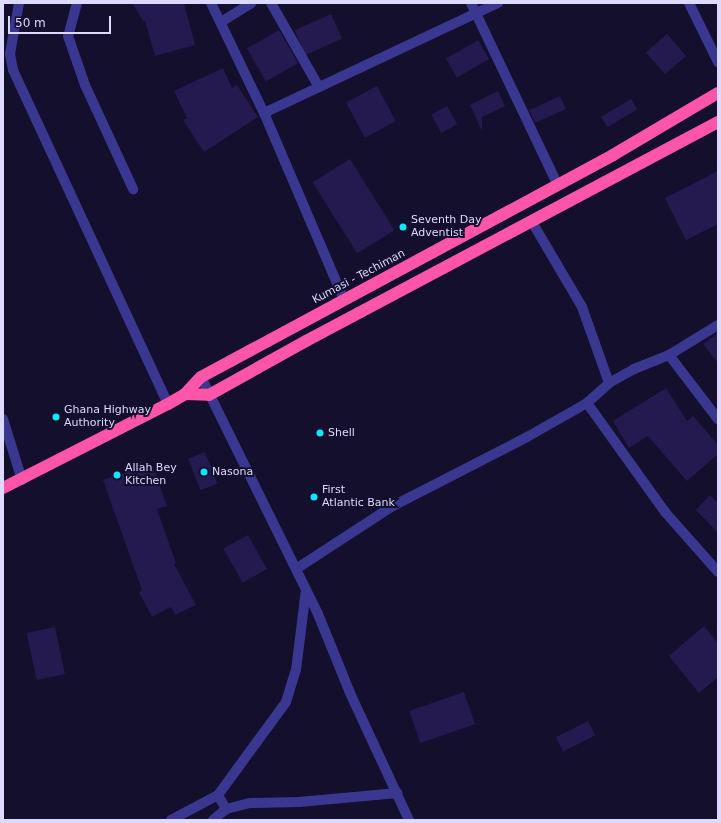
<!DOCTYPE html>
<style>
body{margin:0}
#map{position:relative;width:721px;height:823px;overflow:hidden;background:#140f2c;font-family:"DejaVu Sans",sans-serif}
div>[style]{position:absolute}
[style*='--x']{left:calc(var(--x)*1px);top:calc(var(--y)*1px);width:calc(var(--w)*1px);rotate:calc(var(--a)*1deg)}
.building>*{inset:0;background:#241a4f;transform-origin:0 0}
.street>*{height:10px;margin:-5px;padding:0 5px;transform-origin:5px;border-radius:5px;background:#39378f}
.highway>*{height:12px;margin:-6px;padding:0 6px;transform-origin:6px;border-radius:6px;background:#ff55a9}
.dots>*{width:11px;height:11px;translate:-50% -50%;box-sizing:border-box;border:2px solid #140f2c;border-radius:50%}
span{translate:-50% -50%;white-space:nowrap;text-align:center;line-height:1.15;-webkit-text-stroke:4px #140f2c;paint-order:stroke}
.poi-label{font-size:11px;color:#dedaff}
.left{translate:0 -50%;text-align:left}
.street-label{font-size:11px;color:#dedaff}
.frame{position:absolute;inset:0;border:4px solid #dedaff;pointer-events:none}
.scale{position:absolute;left:8px;top:16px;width:103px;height:18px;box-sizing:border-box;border:2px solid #dedaff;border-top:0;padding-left:5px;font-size:12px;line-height:14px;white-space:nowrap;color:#dedaff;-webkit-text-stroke:3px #140f2c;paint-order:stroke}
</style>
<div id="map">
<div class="building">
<div style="clip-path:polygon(132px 3px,184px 3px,195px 45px,155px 56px,145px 20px,143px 21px)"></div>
<div style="left:331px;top:14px;width:27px;height:40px;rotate:66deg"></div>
<div style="left:279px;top:30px;width:38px;height:37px;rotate:60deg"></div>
<div style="left:667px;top:34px;width:29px;height:28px;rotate:49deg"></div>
<div style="left:478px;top:40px;width:22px;height:37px;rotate:60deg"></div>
<div style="clip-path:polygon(223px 68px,232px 88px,237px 85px,258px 117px,204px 152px,183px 120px,187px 118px,174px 91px)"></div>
<div style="left:377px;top:86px;width:40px;height:35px;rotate:62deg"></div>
<div style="clip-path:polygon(498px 91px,505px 106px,482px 117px,482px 131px,470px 105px)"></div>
<div style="left:560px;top:96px;width:14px;height:34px;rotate:65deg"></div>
<div style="left:631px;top:99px;width:12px;height:35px;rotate:59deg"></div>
<div style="left:447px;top:106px;width:21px;height:18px;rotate:61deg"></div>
<div style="left:350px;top:159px;width:84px;height:44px;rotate:58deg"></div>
<div style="clip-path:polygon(718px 171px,718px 224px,686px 240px,665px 198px)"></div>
<div style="clip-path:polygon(718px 333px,718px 363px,703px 344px)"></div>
<div style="clip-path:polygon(666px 388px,687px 421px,693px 416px,718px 445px,718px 454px,687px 481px,648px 436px,629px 448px,613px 421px)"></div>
<div style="left:205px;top:452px;width:34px;height:18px;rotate:69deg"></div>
<div style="clip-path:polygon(152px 463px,167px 506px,157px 509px,176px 563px,174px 564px,196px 605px,175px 615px,171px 607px,152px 617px,139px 592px,142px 590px,103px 480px)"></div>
<div style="clip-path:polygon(710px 495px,718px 503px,718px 533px,696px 510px)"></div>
<div style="left:248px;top:535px;width:39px;height:28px;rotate:61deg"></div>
<div style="clip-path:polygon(704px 626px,718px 643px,718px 677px,699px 693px,669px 656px)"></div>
<div style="left:55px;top:627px;width:48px;height:29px;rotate:78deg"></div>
<div style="left:464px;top:692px;width:34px;height:58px;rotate:71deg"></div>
<div style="left:588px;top:721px;width:16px;height:36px;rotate:63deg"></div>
</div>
<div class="street">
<div style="--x:19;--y:3;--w:52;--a:100"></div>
<div style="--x:10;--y:54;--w:16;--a:79"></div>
<div style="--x:13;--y:70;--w:368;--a:65.1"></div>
<div style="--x:77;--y:3;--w:34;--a:105"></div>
<div style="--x:68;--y:36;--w:52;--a:70.9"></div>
<div style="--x:85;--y:85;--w:115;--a:65.2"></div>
<div style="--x:211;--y:3;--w:122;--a:64.3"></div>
<div style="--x:264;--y:113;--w:203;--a:66.8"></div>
<div style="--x:271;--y:3;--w:97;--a:60.3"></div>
<div style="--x:471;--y:3;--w:202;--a:64.5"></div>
<div style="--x:689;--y:3;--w:66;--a:63.8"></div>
<div style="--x:221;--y:22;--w:36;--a:-32"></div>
<div style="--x:264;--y:113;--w:259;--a:-25.2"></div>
<div style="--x:532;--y:222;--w:99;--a:59.5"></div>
<div style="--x:582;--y:307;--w:81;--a:70.4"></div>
<div style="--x:669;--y:355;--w:57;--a:-31.5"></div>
<div style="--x:201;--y:377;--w:264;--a:63.7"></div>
<div style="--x:318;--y:614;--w:85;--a:67.9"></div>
<div style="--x:350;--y:693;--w:140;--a:65.1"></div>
<div style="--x:587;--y:403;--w:134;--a:54.4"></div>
<div style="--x:665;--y:512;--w:80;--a:48.5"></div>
<div style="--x:3;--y:419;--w:64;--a:72.7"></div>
<div style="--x:296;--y:569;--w:113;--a:-33.1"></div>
<div style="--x:391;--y:507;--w:153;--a:-27.2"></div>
<div style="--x:527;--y:437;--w:69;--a:-29.5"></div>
<div style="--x:587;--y:403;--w:30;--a:-42"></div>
<div style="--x:609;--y:383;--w:29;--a:-29"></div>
<div style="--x:634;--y:369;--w:38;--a:-22"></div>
<div style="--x:669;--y:355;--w:81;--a:52.6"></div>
<div style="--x:226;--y:809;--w:16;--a:-120"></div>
<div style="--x:218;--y:795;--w:115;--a:-53.8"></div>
<div style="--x:286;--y:702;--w:34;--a:-73"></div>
<div style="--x:296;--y:670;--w:81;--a:-82.9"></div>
<div style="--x:171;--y:820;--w:53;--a:-28"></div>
<div style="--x:213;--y:820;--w:17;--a:-40"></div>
<div style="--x:226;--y:809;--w:25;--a:-14"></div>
<div style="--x:250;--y:803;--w:49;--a:-1.2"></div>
<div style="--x:299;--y:802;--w:99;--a:-5.2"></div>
</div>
<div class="highway">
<div style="--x:185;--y:394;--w:24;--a:2"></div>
<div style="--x:209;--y:395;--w:111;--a:-29.1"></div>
<div style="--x:306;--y:341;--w:467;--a:-28"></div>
<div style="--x:3;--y:488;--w:185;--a:-27"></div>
<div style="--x:168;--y:404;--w:20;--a:-30"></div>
<div style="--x:185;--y:394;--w:23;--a:-47"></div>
<div style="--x:201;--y:377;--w:468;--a:-28.3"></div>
<div style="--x:613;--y:155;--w:122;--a:-30.6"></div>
</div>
<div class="dots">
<div style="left:403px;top:227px;background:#06e9ff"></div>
<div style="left:56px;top:417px;background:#06e9ff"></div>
<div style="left:320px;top:433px;background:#06e9ff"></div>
<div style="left:204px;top:472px;background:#06e9ff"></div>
<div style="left:117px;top:475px;background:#06e9ff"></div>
<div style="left:314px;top:497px;background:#06e9ff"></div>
</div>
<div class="poi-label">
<span class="left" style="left:411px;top:227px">Seventh Day<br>Adventist</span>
<span class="left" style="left:64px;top:417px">Ghana Highway<br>Authority</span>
<span class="left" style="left:328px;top:433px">Shell</span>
<span class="left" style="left:125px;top:475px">Allah Bey<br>Kitchen</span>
<span class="left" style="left:212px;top:472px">Nasona</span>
<span class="left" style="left:322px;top:497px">First<br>Atlantic Bank</span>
</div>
<div class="street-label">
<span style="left:359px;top:277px;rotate:-28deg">Kumasi - Techiman</span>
</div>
<div class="frame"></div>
<div class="scale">50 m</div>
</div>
